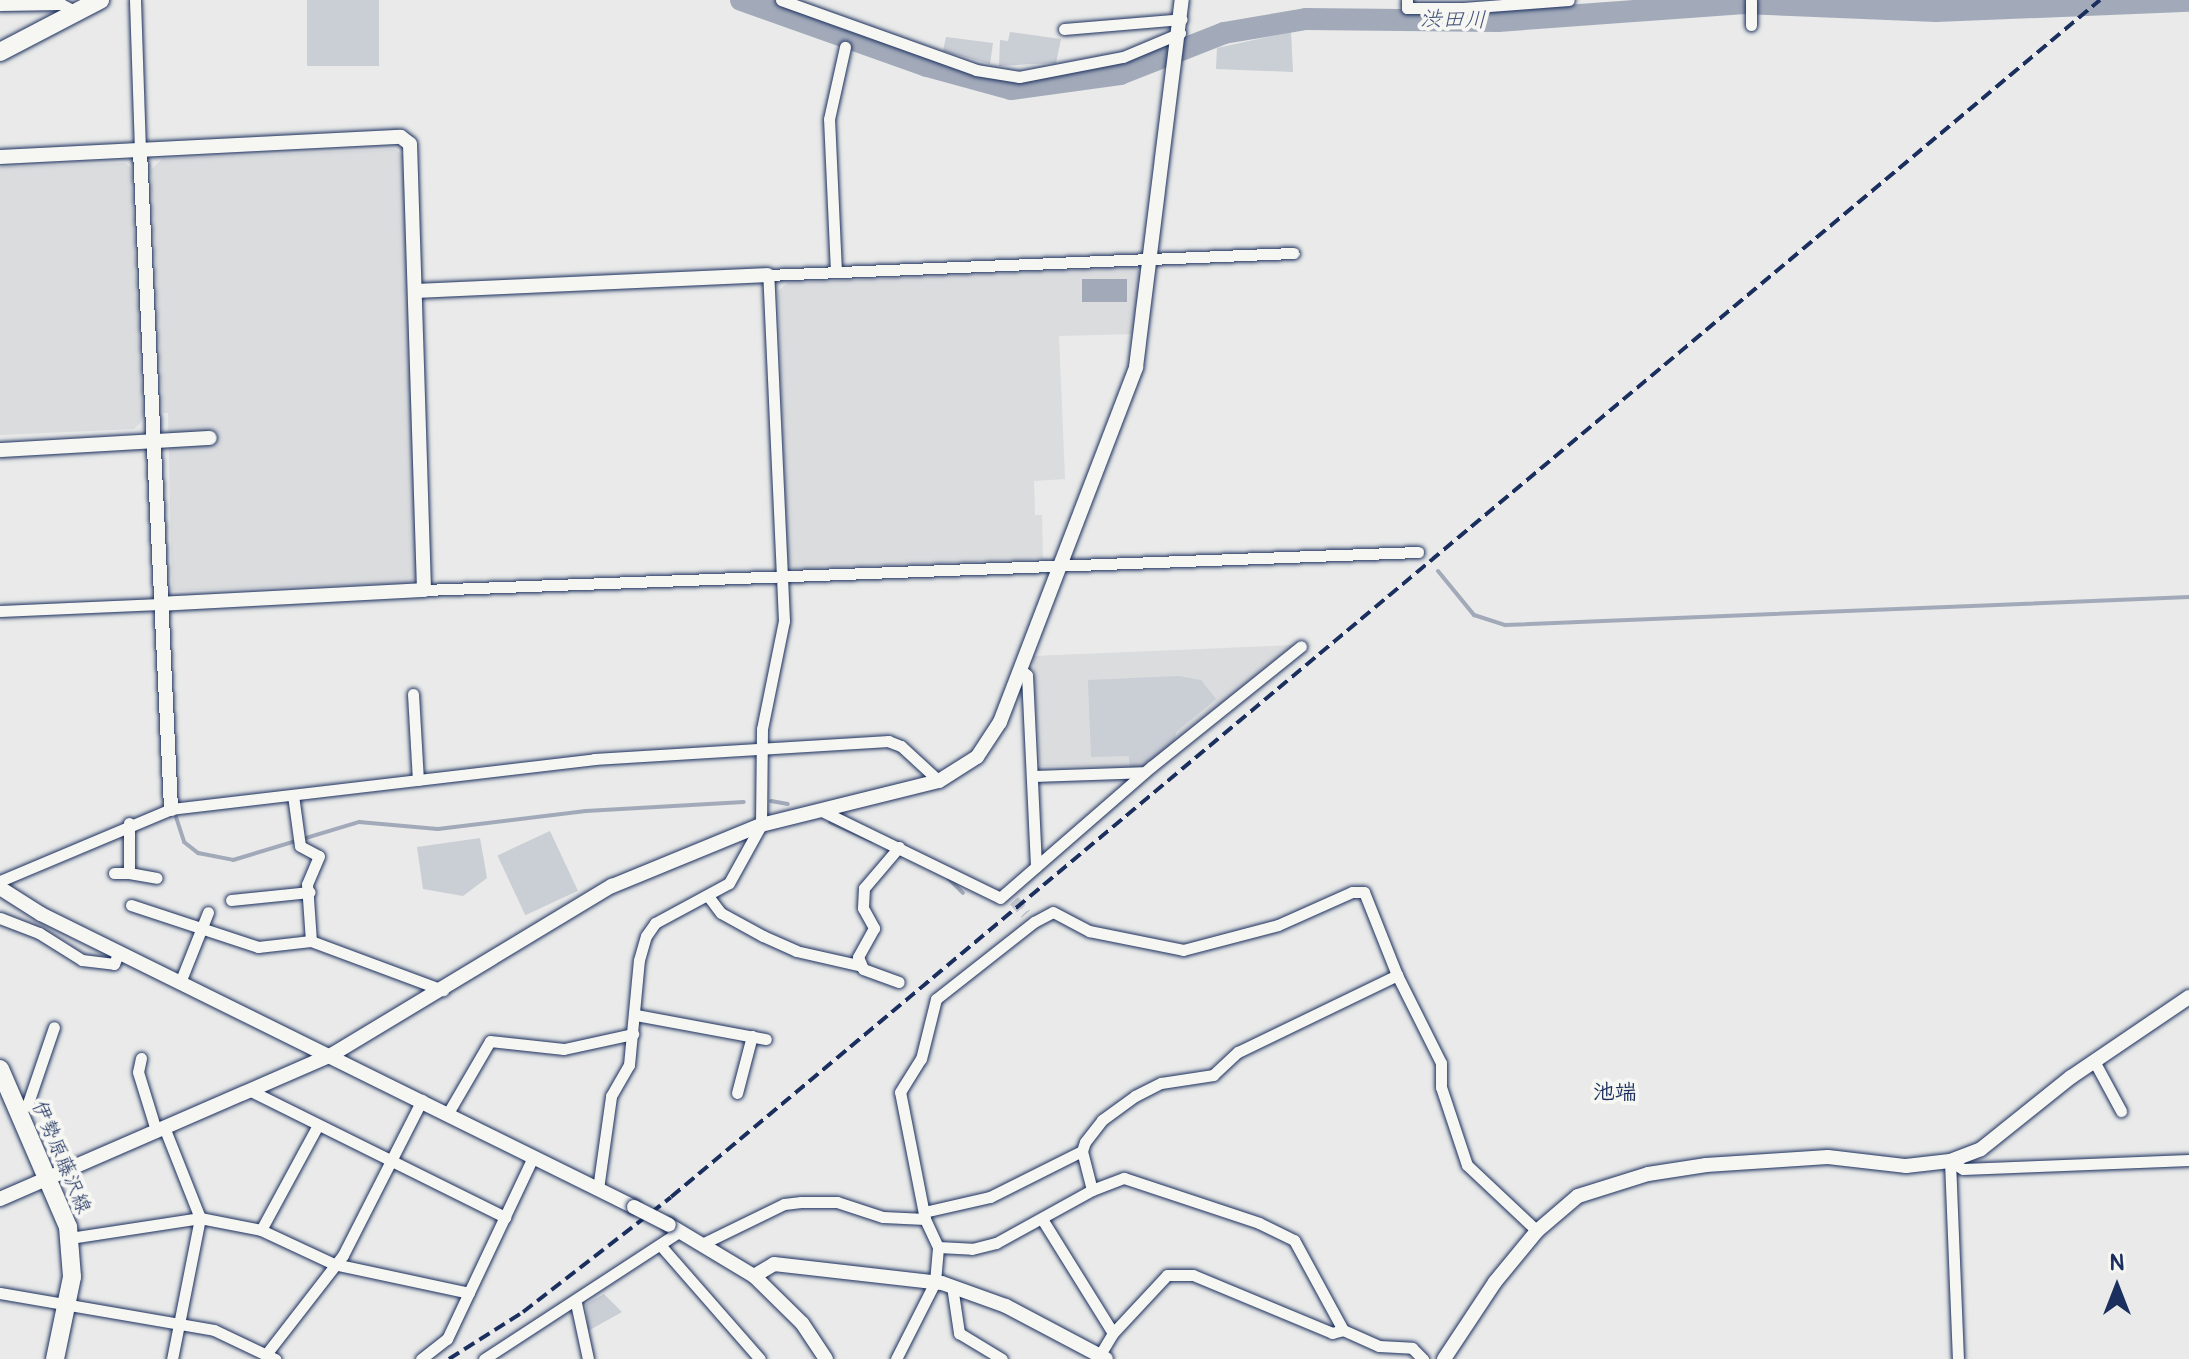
<!DOCTYPE html>
<meta charset="utf-8">
<style>
body{margin:0}
#map{position:relative;width:2189px;height:1359px;overflow:hidden;background:#e9eae9;font-family:Pangolin,"Klee One",sans-serif}
div>[style]{position:absolute}
[style*='--x']{left:calc(var(--x)*1px);top:calc(var(--y)*1px);width:calc(var(--w)*1px);rotate:calc(var(--a)*1deg)}
.built>*{inset:0;background:#dadcde}
.green>*{inset:0;background:#caced5;transform-origin:0 0}
.water>*{inset:0;background:#a2aaba;transform-origin:0 0}
.stream>*{height:4px;margin:-2px;padding:0 2px;transform-origin:2px;border-radius:2px;background:#a2aaba}
.river>*{height:22px;margin:-11px;padding:0 11px;transform-origin:11px;border-radius:11px;background:#a2aaba}
.minor-tunnel>*{height:11px;margin-top:-5.5px;transform-origin:0;background:repeating-linear-gradient(90deg,#c0c5cd 0 11px,transparent 0 16.5px)}
.roads{filter:drop-shadow(0 0 2px #1b2f5e) drop-shadow(0 0 2px #1b2f5e)}
.minor>*{height:11px;margin:-5.5px;padding:0 5.5px;transform-origin:5.5px;border-radius:5.5px;background:#f6f6f2}
.tertiary>*{height:14px;margin:-7px;padding:0 7px;transform-origin:7px;border-radius:7px;background:#f6f6f2}
.primary>*{height:18px;margin:-9px;padding:0 9px;transform-origin:9px;border-radius:9px;background:#f6f6f2}
.trunk>*{height:18px;margin:-9px;padding:0 9px;transform-origin:9px;border-radius:9px;background:#f6f6f2}
.rail>*{height:4px;margin-top:-2px;transform-origin:0;background:repeating-linear-gradient(90deg,#1b2f5e 0 12px,transparent 0 18px)}
.bridges{filter:drop-shadow(0 0 2px #1b2f5e) drop-shadow(0 0 2px #1b2f5e)}
.tertiary-bridge>*{height:14px;margin:-7px;padding:0 7px;transform-origin:7px;border-radius:7px;background:#f6f6f2}
span{translate:-50% -50%;white-space:nowrap;text-align:center;line-height:1.15;-webkit-text-stroke:8px #f6f6f2;paint-order:stroke}
.street-label{font-size:20px;color:#1b2f5e}
.water-label{font-size:22px;color:#44547a;font-style:italic}
.neighbourhood-label{font-size:22px;color:#1b2f5e;font-weight:700}
.north{position:absolute;left:2077px;top:1247px;width:80px;height:80px;-webkit-text-stroke:6px #f6f6f2;paint-order:stroke;rotate:0deg;font-size:22px;font-weight:700;line-height:32px;text-align:center;color:#1b2f5e}
.north::after{content:'';display:block;margin:auto;width:28px;height:36px;background:#1b2f5e;clip-path:polygon(50% 0,100% 100%,50% 72%,0 100%)}
</style>
<div id="map">
<div class="built">
<div style="clip-path:polygon(395px 149px,403px 156px,419px 576px,411px 583px,172px 591px,168px 413px,163px 413px,151px 170px,162px 159px)"></div>
<div style="clip-path:polygon(125px 163px,131px 168px,143px 420px,134px 429px,0 435px,0 167px)"></div>
<div style="clip-path:polygon(1135px 267px,1141px 274px,1133px 334px,1059px 336px,1065px 479px,1034px 481px,1035px 515px,1042px 515px,1043px 559px,794px 569px,788px 565px,778px 291px,788px 283px)"></div>
<div style="clip-path:polygon(1295px 645px,1145px 767px,1040px 766px,1033px 656px)"></div>
</div>
<div class="green">
<div style="left:307px;top:0;width:72px;height:66px"></div>
<div style="clip-path:polygon(1010px 32px,1061px 39px,1056px 63px,999px 66px,1000px 40px,1008px 41px)"></div>
<div style="clip-path:polygon(1291px 32px,1293px 72px,1216px 69px,1217px 48px)"></div>
<div style="clip-path:polygon(946px 37px,993px 43px,990px 64px,943px 51px)"></div>
<div style="clip-path:polygon(1179px 676px,1201px 680px,1216px 699px,1176px 732px,1175px 742px,1145px 767px,1130px 768px,1129px 756px,1091px 757px,1088px 680px)"></div>
<div style="left:550px;top:831px;width:66px;height:58px;rotate:65deg"></div>
<div style="clip-path:polygon(480px 838px,487px 878px,463px 896px,423px 889px,417px 847px)"></div>
<div style="clip-path:polygon(604px 1294px,622px 1312px,588px 1331px,586px 1304px)"></div>
</div>
<div class="water">
<div style="left:1127px;top:279px;width:23px;height:45px;rotate:90deg"></div>
</div>
<div class="stream">
<div style="--x:1438;--y:571;--w:57;--a:50.7"></div>
<div style="--x:1474;--y:615;--w:33;--a:18"></div>
<div style="--x:1505;--y:625;--w:685;--a:-2.34"></div>
<div style="--x:771;--y:801;--w:17;--a:10"></div>
<div style="--x:176;--y:817;--w:26;--a:72"></div>
<div style="--x:184;--y:842;--w:18;--a:38"></div>
<div style="--x:198;--y:853;--w:36;--a:11"></div>
<div style="--x:233;--y:860;--w:132;--a:-16.8"></div>
<div style="--x:359;--y:822;--w:79;--a:5.1"></div>
<div style="--x:438;--y:829;--w:149;--a:-6.9"></div>
<div style="--x:586;--y:811;--w:158;--a:-3.3"></div>
<div style="--x:830;--y:822;--w:46;--a:24.3"></div>
<div style="--x:948;--y:878;--w:21;--a:45"></div>
</div>
<div class="river">
<div style="--x:741;--y:0;--w:197;--a:19.5"></div>
<div style="--x:927;--y:66;--w:87;--a:15.3"></div>
<div style="--x:1011;--y:89;--w:110;--a:-7.8"></div>
<div style="--x:1120;--y:74;--w:112;--a:-21.5"></div>
<div style="--x:1224;--y:33;--w:83;--a:-9.7"></div>
<div style="--x:1306;--y:19;--w:192;--a:0.6"></div>
<div style="--x:1498;--y:21;--w:247;--a:-4.2"></div>
<div style="--x:1744;--y:3;--w:192;--a:2.4"></div>
<div style="--x:1936;--y:11;--w:253;--a:-2.3"></div>
</div>
<div class="minor-tunnel">
<div style="--x:1014;--y:900;--w:18;--a:49"></div>
</div>
<div class="roads">
<div class="minor">
<div style="--x:135;--y:0;--w:151;--a:88.1"></div>
<div style="--x:781;--y:0;--w:207;--a:19.7"></div>
<div style="--x:976;--y:70;--w:44;--a:9.2"></div>
<div style="--x:1019;--y:77;--w:106;--a:-10.9"></div>
<div style="--x:1123;--y:57;--w:62;--a:-22.8"></div>
<div style="--x:1407;--y:0;--w:8;--a:90"></div>
<div style="--x:1407;--y:8;--w:56;--a:0"></div>
<div style="--x:1463;--y:8;--w:106;--a:-4.3"></div>
<div style="--x:1751;--y:0;--w:25;--a:90"></div>
<div style="--x:0;--y:5;--w:61;--a:-0.9"></div>
<div style="--x:61;--y:4;--w:17;--a:28"></div>
<div style="--x:1064;--y:29;--w:118;--a:-4.8"></div>
<div style="--x:836;--y:272;--w:153;--a:-92.6"></div>
<div style="--x:829;--y:119;--w:74;--a:-77.5"></div>
<div style="--x:424;--y:590;--w:995;--a:-2.19"></div>
<div style="--x:0;--y:611;--w:160;--a:-2.5"></div>
<div style="--x:1020;--y:669;--w:9;--a:41"></div>
<div style="--x:1027;--y:675;--w:192;--a:87.3"></div>
<div style="--x:413;--y:694;--w:86;--a:86.7"></div>
<div style="--x:1032;--y:776;--w:112;--a:-2"></div>
<div style="--x:293;--y:795;--w:51;--a:82.2"></div>
<div style="--x:300;--y:846;--w:21;--a:28"></div>
<div style="--x:319;--y:856;--w:30;--a:113"></div>
<div style="--x:307;--y:884;--w:57;--a:86"></div>
<div style="--x:822;--y:811;--w:198;--a:26"></div>
<div style="--x:1000;--y:898;--w:201;--a:-41"></div>
<div style="--x:1152;--y:766;--w:191;--a:-38.8"></div>
<div style="--x:129;--y:823;--w:50;--a:90"></div>
<div style="--x:129;--y:873;--w:28;--a:10"></div>
<div style="--x:899;--y:847;--w:54;--a:130.5"></div>
<div style="--x:864;--y:888;--w:20;--a:93"></div>
<div style="--x:863;--y:908;--w:23;--a:61"></div>
<div style="--x:874;--y:928;--w:33;--a:119"></div>
<div style="--x:858;--y:957;--w:13;--a:67"></div>
<div style="--x:863;--y:969;--w:38;--a:20"></div>
<div style="--x:114;--y:873;--w:15;--a:0"></div>
<div style="--x:0;--y:881;--w:186;--a:-22.8"></div>
<div style="--x:171;--y:809;--w:426;--a:-6.7"></div>
<div style="--x:594;--y:759;--w:295;--a:-3.5"></div>
<div style="--x:888;--y:741;--w:14;--a:21"></div>
<div style="--x:901;--y:746;--w:52;--a:42.6"></div>
<div style="--x:708;--y:896;--w:21;--a:53"></div>
<div style="--x:721;--y:913;--w:48;--a:28.7"></div>
<div style="--x:763;--y:936;--w:36;--a:24"></div>
<div style="--x:796;--y:951;--w:64;--a:12.7"></div>
<div style="--x:231;--y:900;--w:79;--a:-5.8"></div>
<div style="--x:131;--y:905;--w:134;--a:18.3"></div>
<div style="--x:258;--y:947;--w:53;--a:-6.5"></div>
<div style="--x:311;--y:941;--w:141;--a:20.4"></div>
<div style="--x:0;--y:918;--w:42;--a:21"></div>
<div style="--x:39;--y:933;--w:51;--a:32.1"></div>
<div style="--x:82;--y:960;--w:32;--a:7"></div>
<div style="--x:114;--y:964;--w:14;--a:-69"></div>
<div style="--x:181;--y:980;--w:73;--a:-68.3"></div>
<div style="--x:636;--y:1015;--w:132;--a:10.5"></div>
<div style="--x:141;--y:1058;--w:14;--a:102"></div>
<div style="--x:138;--y:1072;--w:61;--a:72.8"></div>
<div style="--x:2094;--y:1061;--w:57;--a:61.6"></div>
<div style="--x:251;--y:1091;--w:284;--a:26.4"></div>
<div style="--x:737;--y:1093;--w:59;--a:-75.3"></div>
<div style="--x:20;--y:1112;--w:12;--a:-48"></div>
<div style="--x:28;--y:1103;--w:80;--a:-71.1"></div>
<div style="--x:448;--y:1113;--w:83;--a:-59.7"></div>
<div style="--x:490;--y:1041;--w:74;--a:6.2"></div>
<div style="--x:564;--y:1049;--w:71;--a:-12.3"></div>
<div style="--x:164;--y:1127;--w:98;--a:68.4"></div>
<div style="--x:200;--y:1218;--w:144;--a:101.2"></div>
<div style="--x:1950;--y:1161;--w:15;--a:32"></div>
<div style="--x:1963;--y:1169;--w:226;--a:-2.3"></div>
<div style="--x:1950;--y:1161;--w:198;--a:87.7"></div>
<div style="--x:598;--y:1189;--w:94;--a:-82"></div>
<div style="--x:611;--y:1096;--w:36;--a:-60"></div>
<div style="--x:629;--y:1065;--w:105;--a:-84.6"></div>
<div style="--x:639;--y:960;--w:25;--a:-74"></div>
<div style="--x:646;--y:936;--w:16;--a:-55"></div>
<div style="--x:655;--y:923;--w:84;--a:-28.4"></div>
<div style="--x:729;--y:883;--w:66;--a:-61.1"></div>
<div style="--x:761;--y:825;--w:96;--a:-89.4"></div>
<div style="--x:762;--y:729;--w:110;--a:-78.5"></div>
<div style="--x:784;--y:621;--w:346;--a:-92.6"></div>
<div style="--x:768;--y:275;--w:526;--a:-2.4"></div>
<div style="--x:1092;--y:1190;--w:40;--a:-104.4"></div>
<div style="--x:1082;--y:1151;--w:9;--a:-72"></div>
<div style="--x:1085;--y:1142;--w:28;--a:-52"></div>
<div style="--x:1102;--y:1120;--w:41;--a:-36"></div>
<div style="--x:1135;--y:1096;--w:29;--a:-27"></div>
<div style="--x:1161;--y:1083;--w:53;--a:-8.7"></div>
<div style="--x:1213;--y:1075;--w:34;--a:-43"></div>
<div style="--x:1238;--y:1052;--w:177;--a:-25.8"></div>
<div style="--x:1397;--y:975;--w:98;--a:63.4"></div>
<div style="--x:1441;--y:1063;--w:24;--a:90"></div>
<div style="--x:1441;--y:1087;--w:82;--a:71.6"></div>
<div style="--x:1467;--y:1165;--w:96;--a:43.3"></div>
<div style="--x:924;--y:1212;--w:68;--a:-12.8"></div>
<div style="--x:990;--y:1197;--w:103;--a:-26.6"></div>
<div style="--x:1042;--y:1219;--w:134;--a:58.1"></div>
<div style="--x:1113;--y:1333;--w:26;--a:121"></div>
<div style="--x:261;--y:1230;--w:119;--a:-61.5"></div>
<div style="--x:70;--y:1238;--w:132;--a:-8.7"></div>
<div style="--x:200;--y:1218;--w:62;--a:11.1"></div>
<div style="--x:261;--y:1230;--w:81;--a:25"></div>
<div style="--x:334;--y:1264;--w:138;--a:12.1"></div>
<div style="--x:704;--y:1243;--w:89;--a:-26"></div>
<div style="--x:784;--y:1204;--w:17;--a:-7"></div>
<div style="--x:801;--y:1202;--w:36;--a:0"></div>
<div style="--x:837;--y:1202;--w:48;--a:18.1"></div>
<div style="--x:883;--y:1217;--w:42;--a:2.7"></div>
<div style="--x:661;--y:1246;--w:150;--a:48.8"></div>
<div style="--x:938;--y:1247;--w:31;--a:-115"></div>
<div style="--x:925;--y:1219;--w:129;--a:-101.1"></div>
<div style="--x:900;--y:1092;--w:39;--a:-58"></div>
<div style="--x:921;--y:1059;--w:62;--a:-76"></div>
<div style="--x:936;--y:999;--w:125;--a:-38.2"></div>
<div style="--x:1034;--y:922;--w:21;--a:-28"></div>
<div style="--x:1053;--y:912;--w:41;--a:27.8"></div>
<div style="--x:1089;--y:931;--w:96;--a:11.4"></div>
<div style="--x:1183;--y:950;--w:98;--a:-14.7"></div>
<div style="--x:1278;--y:925;--w:81;--a:-24"></div>
<div style="--x:1352;--y:892;--w:12;--a:0"></div>
<div style="--x:1364;--y:892;--w:89;--a:68.3"></div>
<div style="--x:952;--y:1286;--w:48;--a:81.5"></div>
<div style="--x:959;--y:1333;--w:50;--a:31.2"></div>
<div style="--x:0;--y:1293;--w:217;--a:9.8"></div>
<div style="--x:214;--y:1330;--w:68;--a:25.4"></div>
<div style="--x:576;--y:1303;--w:57;--a:77.9"></div>
<div style="--x:1113;--y:1333;--w:79;--a:-47"></div>
<div style="--x:1167;--y:1275;--w:26;--a:0"></div>
<div style="--x:1193;--y:1275;--w:151;--a:22.6"></div>
<div style="--x:1332;--y:1333;--w:11;--a:-15"></div>
<div style="--x:267;--y:1353;--w:124;--a:-52.2"></div>
<div style="--x:343;--y:1255;--w:174;--a:-63"></div>
<div style="--x:421;--y:1359;--w:33;--a:-38"></div>
<div style="--x:447;--y:1339;--w:201;--a:-64.7"></div>
<div style="--x:484;--y:1359;--w:234;--a:-33.1"></div>
<div style="--x:896;--y:1359;--w:86;--a:-63.1"></div>
<div style="--x:935;--y:1282;--w:35;--a:-85"></div>
<div style="--x:938;--y:1247;--w:34;--a:3"></div>
<div style="--x:972;--y:1249;--w:25;--a:-14"></div>
<div style="--x:996;--y:1243;--w:110;--a:-28.9"></div>
<div style="--x:1092;--y:1190;--w:34;--a:-21"></div>
<div style="--x:1124;--y:1178;--w:142;--a:18.4"></div>
<div style="--x:1259;--y:1223;--w:39;--a:26"></div>
<div style="--x:1294;--y:1240;--w:102;--a:61.4"></div>
<div style="--x:1343;--y:1330;--w:39;--a:24"></div>
<div style="--x:1379;--y:1346;--w:33;--a:3"></div>
<div style="--x:1412;--y:1348;--w:16;--a:45"></div>
</div>
<div class="tertiary">
<div style="--x:140;--y:151;--w:659;--a:87.3"></div>
<div style="--x:0;--y:157;--w:401;--a:-2.9"></div>
<div style="--x:401;--y:137;--w:11;--a:38"></div>
<div style="--x:410;--y:144;--w:446;--a:88.2"></div>
<div style="--x:424;--y:590;--w:264;--a:177"></div>
<div style="--x:417;--y:291;--w:351;--a:-2.6"></div>
<div style="--x:0;--y:450;--w:210;--a:-3.3"></div>
<div style="--x:0;--y:888;--w:49;--a:32.4"></div>
<div style="--x:41;--y:914;--w:661;--a:26.29"></div>
<div style="--x:0;--y:1199;--w:363;--a:-23.5"></div>
<div style="--x:333;--y:1054;--w:326;--a:-31.1"></div>
<div style="--x:612;--y:886;--w:161;--a:-22.3"></div>
<div style="--x:761;--y:825;--w:183;--a:-13.9"></div>
<div style="--x:939;--y:781;--w:45;--a:-32.3"></div>
<div style="--x:977;--y:757;--w:42;--a:-56.7"></div>
<div style="--x:1000;--y:722;--w:380;--a:-69"></div>
<div style="--x:1136;--y:367;--w:370;--a:-82.9"></div>
<div style="--x:669;--y:1225;--w:99;--a:31"></div>
<div style="--x:754;--y:1276;--w:67;--a:44.4"></div>
<div style="--x:802;--y:1323;--w:43;--a:56.3"></div>
<div style="--x:754;--y:1276;--w:23;--a:-31"></div>
<div style="--x:774;--y:1264;--w:169;--a:6.5"></div>
<div style="--x:942;--y:1283;--w:68;--a:19.8"></div>
<div style="--x:1006;--y:1306;--w:113;--a:27.9"></div>
<div style="--x:1444;--y:1359;--w:92;--a:-56.5"></div>
<div style="--x:1495;--y:1282;--w:66;--a:-50.5"></div>
<div style="--x:1537;--y:1231;--w:54;--a:-40.5"></div>
<div style="--x:1578;--y:1196;--w:73;--a:-17.4"></div>
<div style="--x:1648;--y:1174;--w:59;--a:-8.8"></div>
<div style="--x:1706;--y:1165;--w:122;--a:-3.8"></div>
<div style="--x:1828;--y:1157;--w:79;--a:6.6"></div>
<div style="--x:1906;--y:1166;--w:44;--a:-6.5"></div>
<div style="--x:1950;--y:1161;--w:33;--a:-21"></div>
<div style="--x:1981;--y:1149;--w:115;--a:-38.7"></div>
<div style="--x:2071;--y:1077;--w:143;--a:-34.1"></div>
</div>
<div class="primary">
<div style="--x:0;--y:1069;--w:172;--a:66.7"></div>
<div style="--x:68;--y:1227;--w:50;--a:85.4"></div>
<div style="--x:72;--y:1277;--w:84;--a:101.7"></div>
</div>
<div class="trunk">
<div style="--x:0;--y:52;--w:113;--a:-27.5"></div>
</div>
</div>
<div class="rail">
<div style="--x:449;--y:1359;--w:88;--a:-32.4"></div>
<div style="--x:523;--y:1312;--w:187;--a:-37.8"></div>
<div style="--x:671;--y:1197;--w:1864;--a:-39.95"></div>
</div>
<div class="bridges">
<div class="tertiary-bridge">
<div style="--x:634;--y:1207;--w:39;--a:27"></div>
</div>
</div>
<div class="street-label">
<span style="left:62px;top:1157px;rotate:67deg">伊勢原藤沢線</span>
</div>
<div class="water-label">
<span style="left:1453px;top:20px;rotate:1deg">渋田川</span>
</div>
<div class="neighbourhood-label">
<span style="left:1615px;top:1093px">池端</span>
</div>
<div class="north">N</div>
</div>
